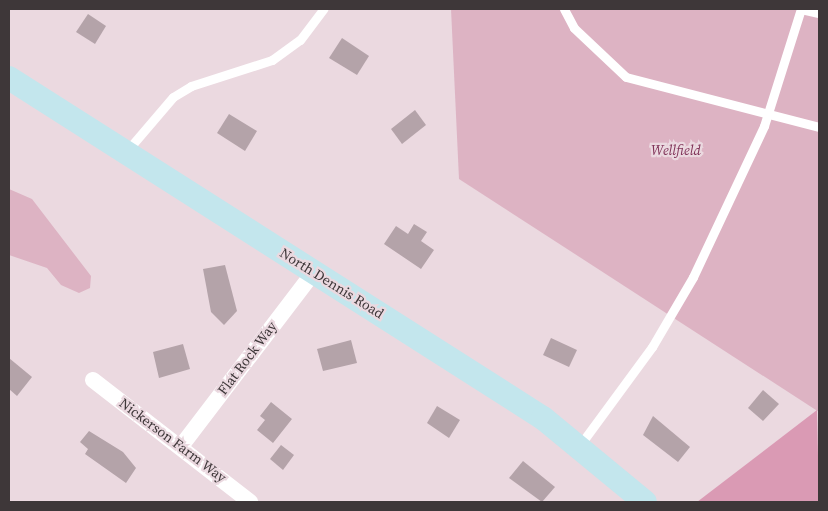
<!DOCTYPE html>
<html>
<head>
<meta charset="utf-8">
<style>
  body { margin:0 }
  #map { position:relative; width:828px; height:511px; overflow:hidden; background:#ebd9e0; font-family:"Source Serif 4",serif }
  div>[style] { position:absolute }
  .green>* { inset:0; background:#ddb3c3 }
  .forest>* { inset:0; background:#da9ab4 }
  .building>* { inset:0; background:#b4a3a9 }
  .service>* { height:9px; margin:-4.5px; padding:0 4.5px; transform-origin:4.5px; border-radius:4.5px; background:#fff }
  .minor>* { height:16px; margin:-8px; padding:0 8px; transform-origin:8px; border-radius:8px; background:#fff }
  .secondary>* { height:24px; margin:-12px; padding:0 12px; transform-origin:12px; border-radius:12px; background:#c3e6ed }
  span { translate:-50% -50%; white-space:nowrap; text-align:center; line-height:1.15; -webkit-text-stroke:4.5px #ebd9e0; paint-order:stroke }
  .park-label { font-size:14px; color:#803358; font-style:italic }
  .street-label { font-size:14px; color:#3e3739 }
  .frame { position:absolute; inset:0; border:10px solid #3e3739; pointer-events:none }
</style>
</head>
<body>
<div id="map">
  <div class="green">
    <i style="clip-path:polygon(451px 9px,819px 9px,819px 412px,459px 179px)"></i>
    <i style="clip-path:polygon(9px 189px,32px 199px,91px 276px,90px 288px,79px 293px,61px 285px,47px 268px,9px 255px)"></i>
  </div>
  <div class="forest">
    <i style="clip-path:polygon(817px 410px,819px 502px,697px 502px)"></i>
  </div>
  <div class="building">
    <i style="clip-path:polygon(88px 14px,106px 26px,95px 44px,76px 32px)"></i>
    <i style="clip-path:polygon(342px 38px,369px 56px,357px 75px,329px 58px)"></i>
    <i style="clip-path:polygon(415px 110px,426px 125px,402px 144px,391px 129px)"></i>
    <i style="clip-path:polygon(229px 114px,257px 131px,245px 151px,217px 133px)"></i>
    <i style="clip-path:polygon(414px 224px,427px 232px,421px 241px,434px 250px,421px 269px,384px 244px,396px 226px,408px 234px)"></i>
    <i style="clip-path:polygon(225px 265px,237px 311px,224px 325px,211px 312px,203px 269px)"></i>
    <i style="clip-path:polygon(551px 338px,577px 350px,569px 367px,543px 355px)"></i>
    <i style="clip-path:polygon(351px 340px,357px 363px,323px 371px,317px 349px)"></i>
    <i style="clip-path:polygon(183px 344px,190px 369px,159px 378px,153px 352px)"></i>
    <i style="clip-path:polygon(9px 358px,32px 377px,17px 396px,9px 389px)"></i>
    <i style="clip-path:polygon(763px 390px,779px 404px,763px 421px,748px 408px)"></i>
    <i style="clip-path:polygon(271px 402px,292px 419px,273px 443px,257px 430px,265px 420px,260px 416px)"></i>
    <i style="clip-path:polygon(437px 406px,460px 420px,449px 438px,427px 423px)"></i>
    <i style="clip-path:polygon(653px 416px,690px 447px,678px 462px,643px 435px)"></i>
    <i style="clip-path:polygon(89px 431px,123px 452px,136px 468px,126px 483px,85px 454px,88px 449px,80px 442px)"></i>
    <i style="clip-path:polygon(281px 445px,294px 455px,283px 470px,270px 459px)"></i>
    <i style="clip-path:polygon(523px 461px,555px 487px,542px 502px,509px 478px)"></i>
  </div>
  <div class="service">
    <i style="left:564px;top:9px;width:21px;rotate:62deg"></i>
    <i style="left:574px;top:28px;width:71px;rotate:43.3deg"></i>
    <i style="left:626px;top:77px;width:199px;rotate:14.5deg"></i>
    <i style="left:801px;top:9px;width:18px;rotate:13deg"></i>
    <i style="left:126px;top:152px;width:72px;rotate:-49.5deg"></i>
    <i style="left:173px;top:97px;width:21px;rotate:-31deg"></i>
    <i style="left:191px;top:86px;width:85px;rotate:-17.8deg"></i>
    <i style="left:272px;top:60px;width:34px;rotate:-36deg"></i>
    <i style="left:300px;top:40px;width:39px;rotate:-53deg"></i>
    <i style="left:580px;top:445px;width:122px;rotate:-53.7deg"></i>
    <i style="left:652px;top:347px;width:81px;rotate:-59.6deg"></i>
    <i style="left:693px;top:277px;width:167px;rotate:-64.8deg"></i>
    <i style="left:764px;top:126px;width:123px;rotate:-72.5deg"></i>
  </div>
  <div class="minor">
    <i style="left:93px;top:380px;width:199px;rotate:37.8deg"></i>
    <i style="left:182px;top:445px;width:218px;rotate:-52.7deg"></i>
  </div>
  <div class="secondary">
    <i style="left:9px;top:78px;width:633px;rotate:32.49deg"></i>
    <i style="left:543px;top:418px;width:132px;rotate:39.5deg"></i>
  </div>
  <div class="park-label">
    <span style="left:676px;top:150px">Wellfield</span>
  </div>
  <div class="street-label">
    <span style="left:332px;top:283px;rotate:32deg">North Dennis Road</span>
    <span style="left:247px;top:358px;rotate:-53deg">Flat Rock Way</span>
    <span style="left:173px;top:440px;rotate:37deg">Nickerson Farm Way</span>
  </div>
  <div class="frame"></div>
</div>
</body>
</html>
